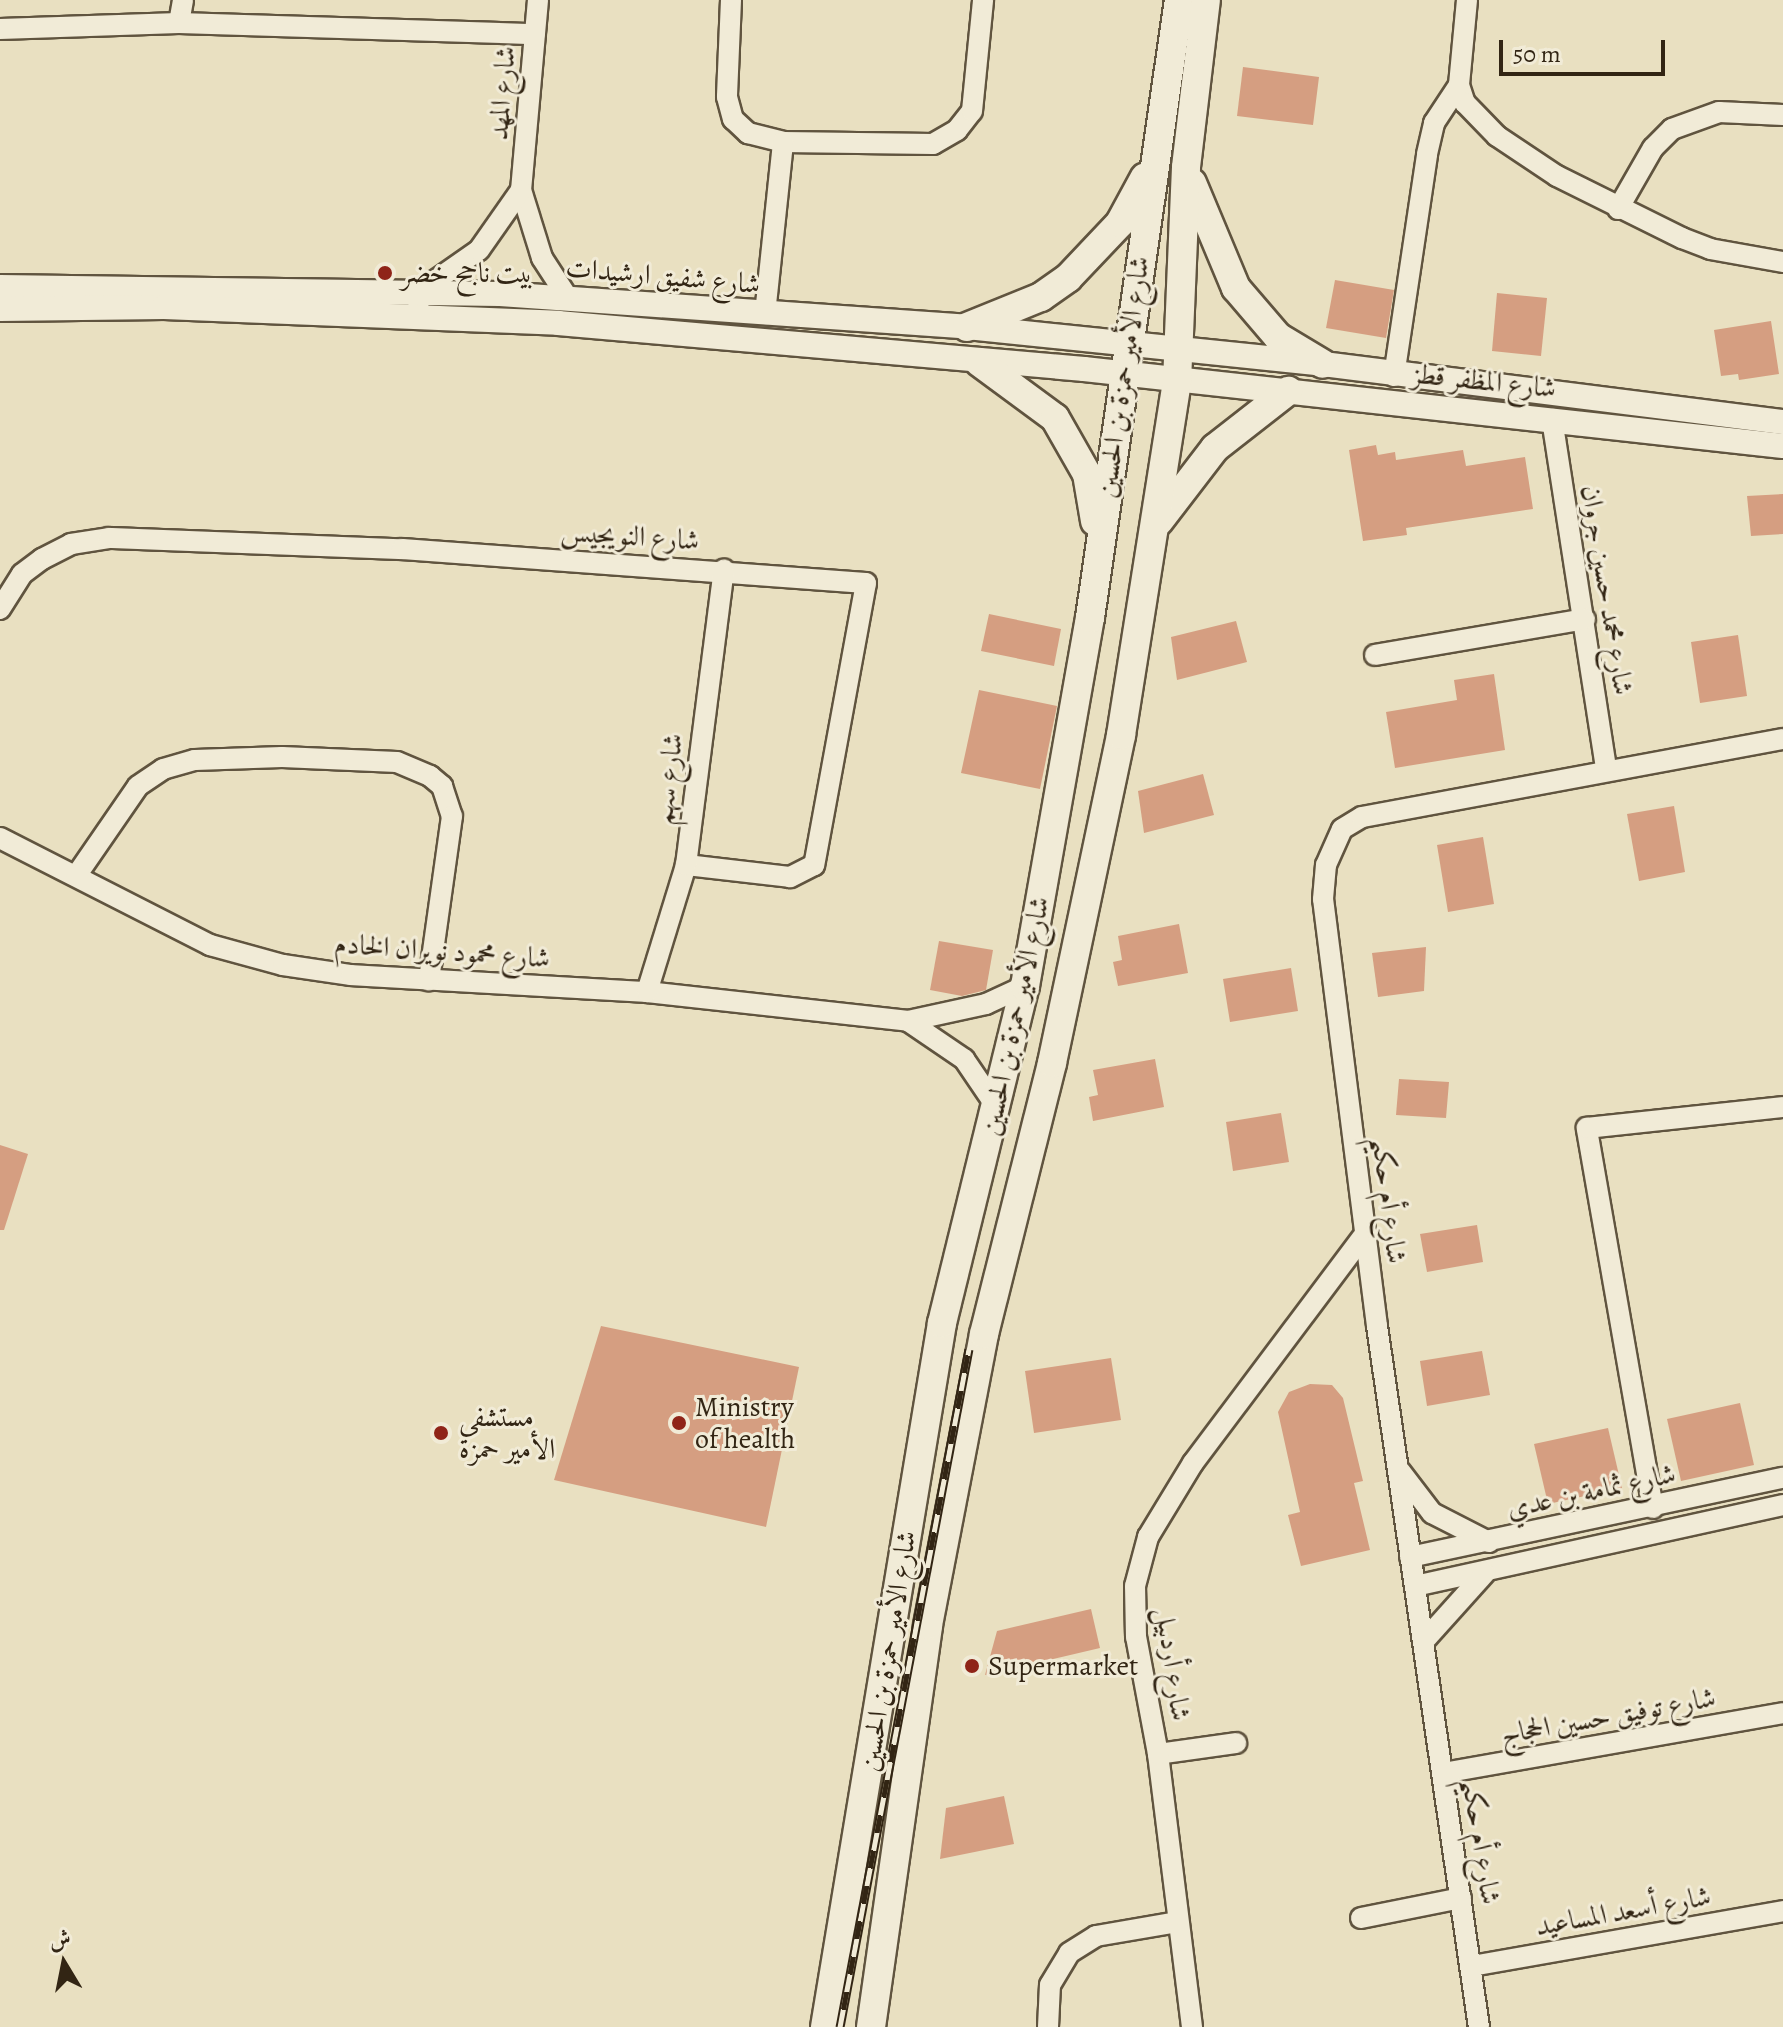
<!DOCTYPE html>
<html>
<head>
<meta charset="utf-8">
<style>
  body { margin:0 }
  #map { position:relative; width:1783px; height:2027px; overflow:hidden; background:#e9e0c1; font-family:Alegreya,Amiri,serif }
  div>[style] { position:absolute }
  .building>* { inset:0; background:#d59e81 }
  .roads { filter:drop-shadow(2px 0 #60543f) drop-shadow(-2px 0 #60543f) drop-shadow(0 2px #60543f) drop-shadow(0 -2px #60543f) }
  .minor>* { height:20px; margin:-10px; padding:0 10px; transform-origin:10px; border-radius:10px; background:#f1ebd7 }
  .tertiary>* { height:24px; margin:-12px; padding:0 12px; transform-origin:12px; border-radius:12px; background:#f1ebd7 }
  .secondary>* { height:28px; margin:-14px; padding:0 14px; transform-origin:14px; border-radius:14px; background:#f1ebd7 }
  .rail>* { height:9px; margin-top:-4.5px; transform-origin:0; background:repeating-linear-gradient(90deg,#f1ebd7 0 18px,#322514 0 36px); box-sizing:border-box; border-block:2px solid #322514 }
  .dots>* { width:22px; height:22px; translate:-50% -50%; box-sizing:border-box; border:4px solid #f1ebd7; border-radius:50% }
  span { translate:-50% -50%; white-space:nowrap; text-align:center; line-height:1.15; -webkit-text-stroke:6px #f1ebd7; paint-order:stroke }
  .street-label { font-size:28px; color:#322514 }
  .poi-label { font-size:28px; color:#322514 }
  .left { translate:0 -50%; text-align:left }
  .north { position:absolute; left:24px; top:1923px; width:80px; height:80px; -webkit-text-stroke:6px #f1ebd7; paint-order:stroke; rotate:350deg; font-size:22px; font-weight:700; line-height:32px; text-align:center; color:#322514 }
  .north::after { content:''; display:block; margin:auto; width:28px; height:36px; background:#322514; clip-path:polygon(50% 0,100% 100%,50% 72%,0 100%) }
  .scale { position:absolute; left:1499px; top:40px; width:166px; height:36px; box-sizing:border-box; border:4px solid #322514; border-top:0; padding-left:10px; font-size:24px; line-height:28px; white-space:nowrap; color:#322514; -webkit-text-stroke:6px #f1ebd7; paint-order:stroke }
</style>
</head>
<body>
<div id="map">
  <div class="building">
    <i style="clip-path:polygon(1243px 67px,1319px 77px,1313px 125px,1237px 116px)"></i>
    <i style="clip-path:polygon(1335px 280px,1394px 290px,1386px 338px,1326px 328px)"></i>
    <i style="clip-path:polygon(1497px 293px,1547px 298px,1541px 356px,1492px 351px)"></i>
    <i style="clip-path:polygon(1771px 321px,1779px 374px,1739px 380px,1738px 374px,1721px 376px,1714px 330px)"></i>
    <i style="clip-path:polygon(1376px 445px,1378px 455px,1395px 452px,1396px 460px,1463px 450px,1466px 466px,1525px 457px,1533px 509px,1406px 528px,1407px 535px,1363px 541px,1349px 450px)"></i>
    <i style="clip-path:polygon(1783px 494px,1783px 534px,1751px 536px,1747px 496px)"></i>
    <i style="clip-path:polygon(989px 614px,1061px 629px,1054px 666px,981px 651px)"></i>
    <i style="clip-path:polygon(1236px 621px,1247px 662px,1177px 680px,1171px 637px)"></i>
    <i style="clip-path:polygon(1738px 635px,1747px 696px,1700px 703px,1691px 642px)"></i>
    <i style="clip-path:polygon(1494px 674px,1505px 750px,1395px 768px,1386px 712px,1457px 700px,1454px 680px)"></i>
    <i style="clip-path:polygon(979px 690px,1057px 706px,1040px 789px,961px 773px)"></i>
    <i style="clip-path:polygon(1203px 774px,1214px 815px,1144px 833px,1138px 791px)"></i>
    <i style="clip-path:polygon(1674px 806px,1685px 872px,1639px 881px,1627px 814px)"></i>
    <i style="clip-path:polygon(1483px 837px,1494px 904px,1448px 912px,1437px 845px)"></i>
    <i style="clip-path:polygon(1179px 924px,1188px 973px,1118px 986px,1113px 962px,1122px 960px,1118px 936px)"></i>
    <i style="clip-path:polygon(939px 941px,993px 950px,986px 990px,962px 996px,930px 990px)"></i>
    <i style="clip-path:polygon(1426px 947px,1424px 991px,1378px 997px,1372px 953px)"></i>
    <i style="clip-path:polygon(1291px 968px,1298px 1011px,1230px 1022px,1223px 979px)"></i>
    <i style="clip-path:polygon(1155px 1059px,1164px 1107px,1093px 1121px,1089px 1097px,1098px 1095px,1093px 1070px)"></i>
    <i style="clip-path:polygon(1399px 1079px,1449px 1082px,1446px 1118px,1396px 1115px)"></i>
    <i style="clip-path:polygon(1281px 1113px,1289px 1162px,1233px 1171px,1226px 1122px)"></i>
    <i style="clip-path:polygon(0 1145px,28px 1154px,4px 1230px,0 1230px)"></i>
    <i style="clip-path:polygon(1477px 1225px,1483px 1262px,1427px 1272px,1420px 1234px)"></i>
    <i style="clip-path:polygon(601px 1326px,799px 1367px,766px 1527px,554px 1480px)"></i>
    <i style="clip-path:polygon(1482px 1351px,1490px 1395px,1427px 1406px,1420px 1361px)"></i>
    <i style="clip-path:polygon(1111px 1358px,1121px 1420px,1034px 1433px,1025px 1371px)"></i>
    <i style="clip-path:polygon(1310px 1384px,1332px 1385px,1343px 1398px,1363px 1481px,1354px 1483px,1370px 1550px,1301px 1566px,1288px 1515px,1300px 1512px,1278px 1412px,1289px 1392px)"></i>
    <i style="clip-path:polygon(1740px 1403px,1754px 1465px,1681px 1481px,1667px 1419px)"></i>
    <i style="clip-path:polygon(1608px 1428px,1622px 1488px,1548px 1504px,1534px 1444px)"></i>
    <i style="clip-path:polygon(1091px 1609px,1100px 1648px,985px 1675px,997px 1631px)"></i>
    <i style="clip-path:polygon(1004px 1796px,1014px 1844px,940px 1859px,946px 1808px)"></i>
  </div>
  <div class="roads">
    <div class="minor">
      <i style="left:538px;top:0;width:191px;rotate:95.1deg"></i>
      <i style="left:521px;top:190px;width:71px;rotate:72.8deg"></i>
      <i style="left:542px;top:258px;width:48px;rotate:57deg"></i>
      <i style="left:731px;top:0;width:97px;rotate:92.4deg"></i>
      <i style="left:727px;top:97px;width:23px;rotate:75deg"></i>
      <i style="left:733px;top:119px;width:21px;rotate:43deg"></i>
      <i style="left:748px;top:133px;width:36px;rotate:14deg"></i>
      <i style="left:783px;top:142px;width:150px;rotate:0.8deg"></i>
      <i style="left:933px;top:144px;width:28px;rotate:-30deg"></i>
      <i style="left:957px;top:130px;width:24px;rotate:-52deg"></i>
      <i style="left:972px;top:111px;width:112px;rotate:-84.3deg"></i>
      <i style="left:1467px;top:0;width:85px;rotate:95.4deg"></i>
      <i style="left:1459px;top:85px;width:19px;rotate:72deg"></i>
      <i style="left:1465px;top:103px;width:46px;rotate:45.9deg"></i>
      <i style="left:1497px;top:136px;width:72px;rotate:33.7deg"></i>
      <i style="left:1557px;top:176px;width:140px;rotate:26.4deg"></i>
      <i style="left:1682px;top:238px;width:30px;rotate:21deg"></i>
      <i style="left:1710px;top:249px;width:74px;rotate:10.1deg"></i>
      <i style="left:179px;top:23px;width:23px;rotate:-80deg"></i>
      <i style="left:0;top:29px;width:179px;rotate:-1.9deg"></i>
      <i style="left:179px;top:23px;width:356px;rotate:1.8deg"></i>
      <i style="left:1618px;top:209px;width:70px;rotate:-60.2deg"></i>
      <i style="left:1653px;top:148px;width:27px;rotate:-45deg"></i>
      <i style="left:1672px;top:129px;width:50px;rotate:-19.9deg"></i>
      <i style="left:1719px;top:112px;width:64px;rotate:2.7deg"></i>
      <i style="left:418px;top:313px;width:21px;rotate:-87deg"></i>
      <i style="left:419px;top:292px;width:73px;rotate:-35deg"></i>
      <i style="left:479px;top:250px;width:73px;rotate:-55deg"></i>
      <i style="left:765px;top:314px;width:173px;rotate:-84deg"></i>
      <i style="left:1394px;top:376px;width:224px;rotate:-81.5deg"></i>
      <i style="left:1427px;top:154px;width:32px;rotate:-77deg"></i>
      <i style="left:1434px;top:123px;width:45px;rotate:-56.7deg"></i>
      <i style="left:1552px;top:419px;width:354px;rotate:81.2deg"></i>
      <i style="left:0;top:609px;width:41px;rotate:-57.8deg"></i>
      <i style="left:22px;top:574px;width:25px;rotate:-37deg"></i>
      <i style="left:42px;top:559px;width:33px;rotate:-27deg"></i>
      <i style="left:71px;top:544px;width:38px;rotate:-9deg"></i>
      <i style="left:109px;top:538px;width:293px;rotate:2.2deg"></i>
      <i style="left:402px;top:549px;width:465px;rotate:4.2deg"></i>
      <i style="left:866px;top:583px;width:287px;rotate:100.4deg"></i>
      <i style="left:814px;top:865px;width:27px;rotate:153deg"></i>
      <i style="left:790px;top:877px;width:105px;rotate:-173.4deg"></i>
      <i style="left:1375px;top:655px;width:213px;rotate:-9.7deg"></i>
      <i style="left:0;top:838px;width:236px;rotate:27deg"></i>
      <i style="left:210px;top:945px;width:76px;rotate:15.3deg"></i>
      <i style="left:283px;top:965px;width:69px;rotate:8.4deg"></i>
      <i style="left:351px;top:975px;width:296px;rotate:3.3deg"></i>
      <i style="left:647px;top:992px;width:263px;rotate:6.3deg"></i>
      <i style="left:908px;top:1021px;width:80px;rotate:-12.3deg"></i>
      <i style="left:986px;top:1004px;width:43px;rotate:-24.8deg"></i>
      <i style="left:76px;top:876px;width:109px;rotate:-55.4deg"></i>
      <i style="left:138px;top:786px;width:30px;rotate:-34deg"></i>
      <i style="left:163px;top:769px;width:33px;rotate:-16deg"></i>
      <i style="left:195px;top:760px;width:87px;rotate:-2deg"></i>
      <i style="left:282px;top:757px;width:115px;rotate:2.5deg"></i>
      <i style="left:397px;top:762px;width:36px;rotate:23deg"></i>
      <i style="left:430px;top:776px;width:16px;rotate:40deg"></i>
      <i style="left:442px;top:786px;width:32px;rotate:72deg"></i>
      <i style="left:452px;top:816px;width:166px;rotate:98deg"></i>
      <i style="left:647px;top:992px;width:133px;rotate:-72.9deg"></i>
      <i style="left:686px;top:865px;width:298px;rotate:-82.7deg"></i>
      <i style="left:908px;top:1021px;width:68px;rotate:34.2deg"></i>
      <i style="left:964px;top:1059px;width:57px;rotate:55.8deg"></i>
      <i style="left:1400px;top:1471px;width:53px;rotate:52.7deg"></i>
      <i style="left:1432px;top:1513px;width:64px;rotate:27deg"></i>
      <i style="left:1653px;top:1508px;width:386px;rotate:-99.9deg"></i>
      <i style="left:1587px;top:1128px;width:197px;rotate:-6.1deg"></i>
      <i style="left:1410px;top:1557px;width:381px;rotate:-12deg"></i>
      <i style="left:1415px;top:1586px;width:377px;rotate:-12.4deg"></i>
      <i style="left:1424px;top:1641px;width:91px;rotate:-48.1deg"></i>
      <i style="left:1158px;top:1754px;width:79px;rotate:-8deg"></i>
      <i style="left:1443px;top:1773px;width:345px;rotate:-10deg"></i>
      <i style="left:1361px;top:1918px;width:102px;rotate:-11.3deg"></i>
      <i style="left:1472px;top:1966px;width:316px;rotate:-10deg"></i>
      <i style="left:1048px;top:2027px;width:42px;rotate:-87.3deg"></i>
      <i style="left:1050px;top:1985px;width:37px;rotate:-59deg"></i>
      <i style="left:1069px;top:1953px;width:32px;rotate:-32deg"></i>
      <i style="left:1096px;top:1936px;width:82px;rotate:-9.8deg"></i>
      <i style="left:1192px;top:2027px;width:275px;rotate:-97.1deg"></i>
      <i style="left:1158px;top:1754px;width:119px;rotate:-100.6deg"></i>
      <i style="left:1136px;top:1637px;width:51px;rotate:-91.1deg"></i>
      <i style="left:1135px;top:1586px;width:51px;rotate:-75.1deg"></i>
      <i style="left:1148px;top:1537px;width:87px;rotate:-58.7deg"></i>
      <i style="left:1193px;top:1463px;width:286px;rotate:-53.1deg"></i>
      <i style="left:1479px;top:2027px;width:708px;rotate:-98.28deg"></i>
      <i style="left:1377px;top:1326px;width:430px;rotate:-97.2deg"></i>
      <i style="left:1323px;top:899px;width:34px;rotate:-85deg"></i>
      <i style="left:1326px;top:865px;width:39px;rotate:-66deg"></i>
      <i style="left:1342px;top:829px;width:23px;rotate:-31deg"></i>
      <i style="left:1362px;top:817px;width:428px;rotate:-10.5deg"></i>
    </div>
    <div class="tertiary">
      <i style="left:0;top:287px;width:500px;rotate:0.8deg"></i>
      <i style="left:500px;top:294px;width:468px;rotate:4deg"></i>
      <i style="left:967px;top:327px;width:358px;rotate:5.9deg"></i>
      <i style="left:1323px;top:364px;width:464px;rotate:7.2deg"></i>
      <i style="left:0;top:309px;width:164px;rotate:-0.7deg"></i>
      <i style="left:164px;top:307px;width:394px;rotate:2.3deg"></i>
      <i style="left:558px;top:323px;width:528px;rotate:5deg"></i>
      <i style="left:1084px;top:369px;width:703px;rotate:6.29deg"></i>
    </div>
    <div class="secondary">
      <i style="left:1192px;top:183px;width:114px;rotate:67.3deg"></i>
      <i style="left:1236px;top:288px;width:65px;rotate:49.4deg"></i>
      <i style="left:1278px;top:337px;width:52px;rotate:31deg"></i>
      <i style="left:967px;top:327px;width:80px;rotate:-22.1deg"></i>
      <i style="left:1041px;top:297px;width:33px;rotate:-35deg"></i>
      <i style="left:1068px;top:278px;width:76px;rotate:-46.6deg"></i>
      <i style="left:1120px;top:223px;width:52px;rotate:-61.5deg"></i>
      <i style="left:979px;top:362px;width:94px;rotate:36.4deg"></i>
      <i style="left:1055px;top:418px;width:64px;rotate:60.3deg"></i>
      <i style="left:1087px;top:474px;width:48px;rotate:80.3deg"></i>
      <i style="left:1159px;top:521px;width:92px;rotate:-52.5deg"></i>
      <i style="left:1215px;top:448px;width:93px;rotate:-38deg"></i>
      <i style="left:825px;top:2027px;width:714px;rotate:-80.56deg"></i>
      <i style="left:942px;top:1323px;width:347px;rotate:-76.2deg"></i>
      <i style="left:1025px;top:986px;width:374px;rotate:-80deg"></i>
      <i style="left:1090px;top:618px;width:624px;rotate:-81.81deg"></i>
      <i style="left:871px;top:2027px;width:406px;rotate:-81.9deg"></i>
      <i style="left:928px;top:1625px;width:296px;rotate:-79.1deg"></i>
      <i style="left:984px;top:1334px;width:279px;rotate:-75.9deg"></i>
      <i style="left:1052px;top:1063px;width:335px;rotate:-78.1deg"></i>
      <i style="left:1121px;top:735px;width:357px;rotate:-81deg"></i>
      <i style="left:1177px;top:382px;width:215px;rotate:-87.6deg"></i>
      <i style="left:1186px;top:167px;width:168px;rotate:-83.2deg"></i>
    </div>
  </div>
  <div class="rail">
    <i style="left:840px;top:2027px;width:690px;rotate:-79.23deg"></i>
  </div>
  <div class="dots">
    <i style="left:385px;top:273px;background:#8f2418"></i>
    <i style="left:679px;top:1423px;background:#8f2418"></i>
    <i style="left:441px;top:1433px;background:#8f2418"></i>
    <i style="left:972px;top:1666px;background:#8f2418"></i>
  </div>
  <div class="street-label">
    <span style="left:502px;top:93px;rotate:-85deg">شارع المهد</span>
    <span style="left:663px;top:276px;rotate:5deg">شارع شفيق ارشيدات</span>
    <span style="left:1123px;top:377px;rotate:-82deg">شارع الأمير حمزة بن الحسين</span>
    <span style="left:1484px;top:381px;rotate:6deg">شارع المظفر قطز</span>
    <span style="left:630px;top:536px;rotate:4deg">شارع النويجيس</span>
    <span style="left:1607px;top:590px;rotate:81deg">شارع محمد حسين جروان</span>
    <span style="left:668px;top:779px;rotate:-83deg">شارع سهم</span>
    <span style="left:442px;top:951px;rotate:4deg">شارع محمود نويران الخادم</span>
    <span style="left:1015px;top:1016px;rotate:-78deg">شارع الأمير حمزة بن الحسين</span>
    <span style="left:1389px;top:1200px;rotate:83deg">شارع أم حكيم</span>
    <span style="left:1591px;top:1491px;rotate:-12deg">شارع ثمامة بن عدي</span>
    <span style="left:888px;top:1651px;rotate:-81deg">شارع الأمير حمزة بن الحسين</span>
    <span style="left:1173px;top:1664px;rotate:82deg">شارع أردبيل</span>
    <span style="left:1608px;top:1716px;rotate:-10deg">شارع توفيق حسين الحجاج</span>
    <span style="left:1481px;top:1841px;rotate:81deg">شارع أم حكيم</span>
    <span style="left:1623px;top:1911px;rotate:-10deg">شارع أسعد المساعيد</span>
  </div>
  <div class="poi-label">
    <span class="left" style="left:401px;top:273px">بيت ناجح خضر</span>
    <span class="left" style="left:695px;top:1423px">Ministry<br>of health</span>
    <span class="left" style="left:459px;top:1433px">مستشفى<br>الأمير حمزة</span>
    <span class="left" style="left:988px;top:1666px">Supermarket</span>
  </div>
  <div class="north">ش</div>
  <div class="scale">50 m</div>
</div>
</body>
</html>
